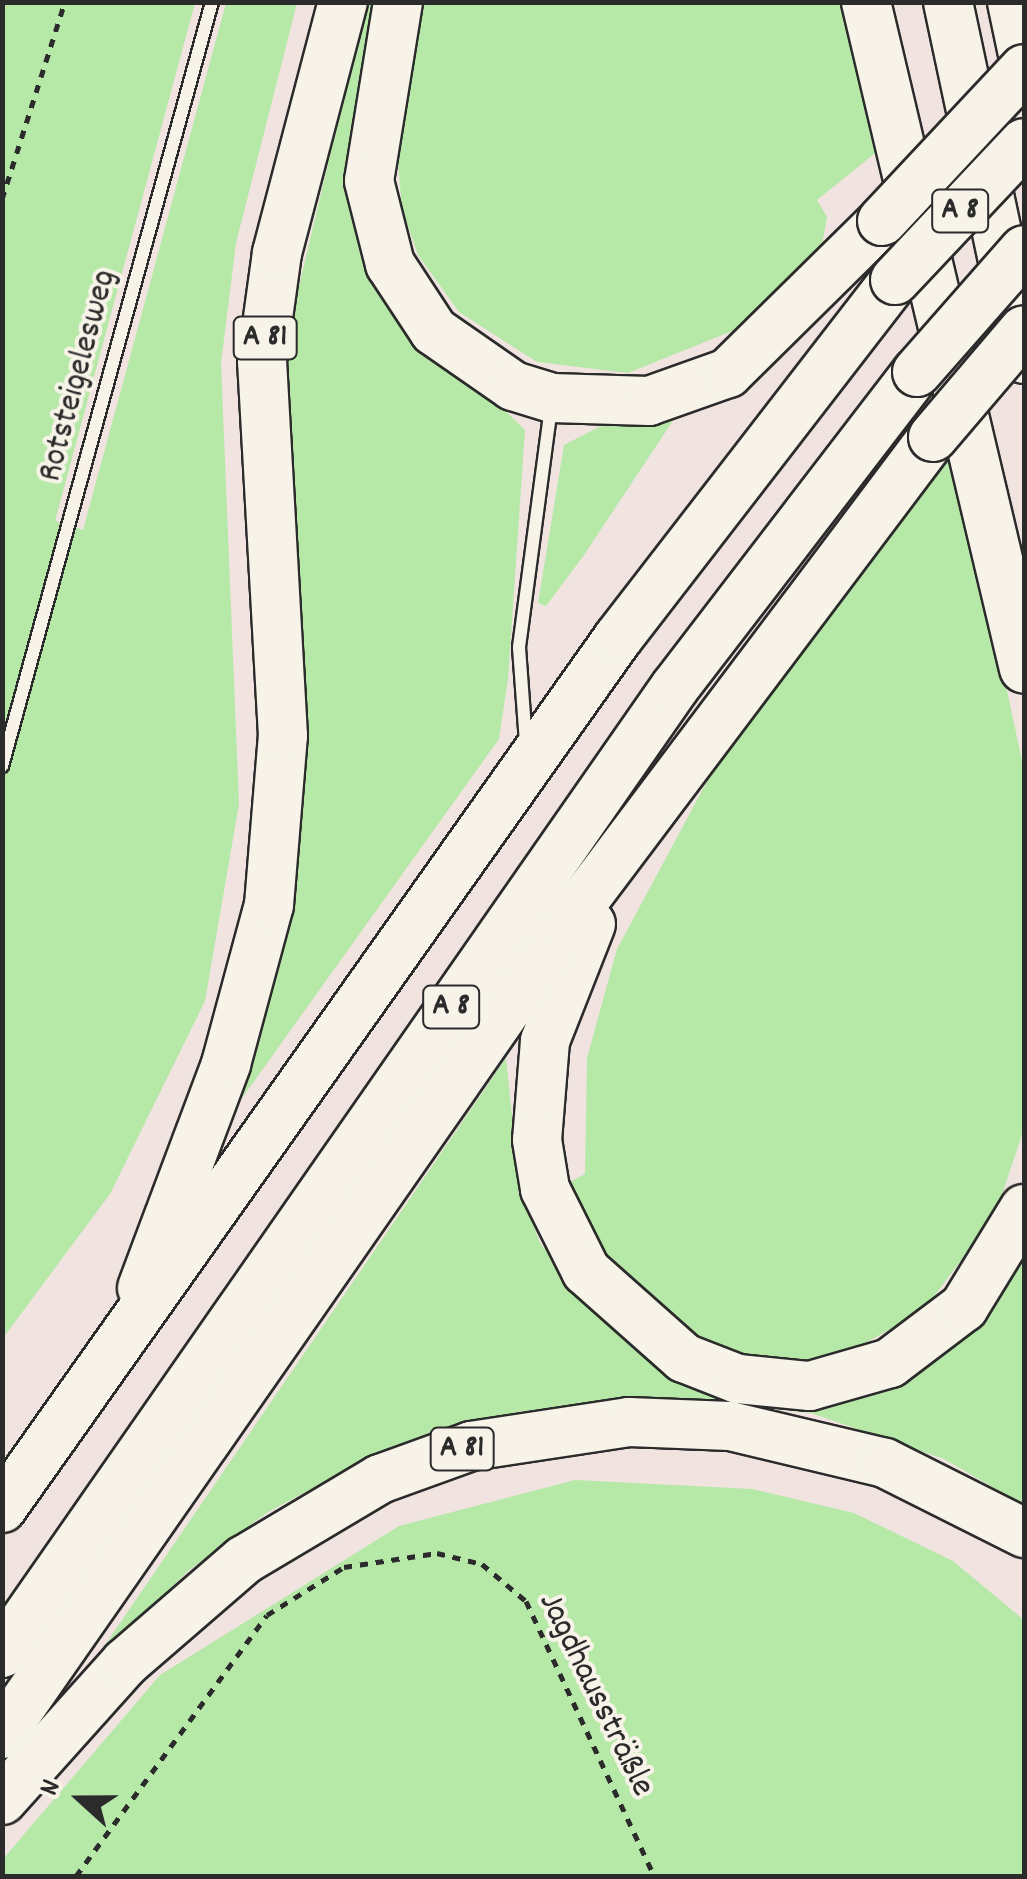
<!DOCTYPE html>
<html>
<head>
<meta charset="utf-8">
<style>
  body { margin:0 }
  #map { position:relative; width:1027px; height:1879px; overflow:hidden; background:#f0e3e0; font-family:Dekko,sans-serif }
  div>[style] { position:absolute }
  .green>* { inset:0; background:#b6e8a8 }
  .path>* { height:5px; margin-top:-2.5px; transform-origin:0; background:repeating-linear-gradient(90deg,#2b2b2b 0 8px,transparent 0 16px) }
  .roads { filter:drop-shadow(2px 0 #2b2b2b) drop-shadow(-2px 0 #2b2b2b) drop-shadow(0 2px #2b2b2b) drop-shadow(0 -2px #2b2b2b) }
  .lane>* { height:12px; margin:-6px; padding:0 6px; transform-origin:6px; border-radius:6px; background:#f7f3e8 }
  .highway>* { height:48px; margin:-24px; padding:0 24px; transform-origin:24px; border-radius:24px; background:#f7f3e8 }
  .bridges { filter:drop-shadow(2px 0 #2b2b2b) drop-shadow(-2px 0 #2b2b2b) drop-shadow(0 2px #2b2b2b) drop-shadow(0 -2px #2b2b2b) }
  .highway-bridge>* { height:48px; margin:-24px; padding:0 24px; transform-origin:24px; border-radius:24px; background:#f7f3e8 }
  span { translate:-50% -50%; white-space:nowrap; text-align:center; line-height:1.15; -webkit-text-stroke:8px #f7f3e8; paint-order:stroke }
  .shield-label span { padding:2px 8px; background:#f7f3e8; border:2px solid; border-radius:8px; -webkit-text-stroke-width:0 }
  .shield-label { font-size:32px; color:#2b2b2b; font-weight:700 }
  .street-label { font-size:35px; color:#2b2b2b }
  .frame { position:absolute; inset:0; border:5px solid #2b2b2b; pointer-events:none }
  .north { position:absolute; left:30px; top:1749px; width:100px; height:100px; -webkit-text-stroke:8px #f7f3e8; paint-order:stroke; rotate:291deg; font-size:28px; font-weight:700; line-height:40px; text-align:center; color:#2b2b2b }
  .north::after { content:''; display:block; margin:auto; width:35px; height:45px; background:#2b2b2b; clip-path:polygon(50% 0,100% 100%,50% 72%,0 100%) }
</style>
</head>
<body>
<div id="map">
  <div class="green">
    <i style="clip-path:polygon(3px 3px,195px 3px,55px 521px,83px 530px,226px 3px,297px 3px,236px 243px,221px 363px,239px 804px,205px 1001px,110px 1194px,3px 1338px)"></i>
    <i style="clip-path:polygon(366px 3px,376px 3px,351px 176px,489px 395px,525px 430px,508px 679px,499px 739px,240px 1101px,299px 860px,287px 337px)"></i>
    <i style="clip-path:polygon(425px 3px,855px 3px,884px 146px,817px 200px,827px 217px,821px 251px,737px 329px,628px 373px,537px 362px,459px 312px,418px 255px,402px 209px,396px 140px)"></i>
    <i style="clip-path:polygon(676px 416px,584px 555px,546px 606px,538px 603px,564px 445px,599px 427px)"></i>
    <i style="clip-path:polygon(955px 447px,1024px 770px,1024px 1129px,995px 1215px,923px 1311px,840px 1357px,768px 1362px,699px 1340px,605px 1261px,564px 1185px,585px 1174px,587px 1058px,617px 949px,740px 720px)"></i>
    <i style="clip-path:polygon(506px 1058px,519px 1185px,540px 1243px,594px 1310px,665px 1365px,791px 1402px,1024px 1243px,1024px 1505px,944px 1459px,811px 1413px,661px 1398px,516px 1412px,372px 1457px,268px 1512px,188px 1571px,92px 1664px)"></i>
    <i style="clip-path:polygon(575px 1480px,752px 1489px,854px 1513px,953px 1561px,1024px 1620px,1024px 1876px,3px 1876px,3px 1859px,160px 1675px,399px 1526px)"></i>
  </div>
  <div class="path">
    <i style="left:2px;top:199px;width:207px;rotate:-72.3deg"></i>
    <i style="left:76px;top:1876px;width:323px;rotate:-53.8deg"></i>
    <i style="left:267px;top:1615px;width:91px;rotate:-31.9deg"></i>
    <i style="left:344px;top:1567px;width:94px;rotate:-8.6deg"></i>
    <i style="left:437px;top:1553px;width:46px;rotate:13.7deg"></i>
    <i style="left:482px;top:1564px;width:57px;rotate:40.1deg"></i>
    <i style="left:526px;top:1601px;width:303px;rotate:65deg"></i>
  </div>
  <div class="roads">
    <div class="lane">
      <i style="left:526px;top:743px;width:96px;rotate:-94.2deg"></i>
      <i style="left:519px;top:647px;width:243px;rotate:-82.4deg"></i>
      <i style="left:2px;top:766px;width:792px;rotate:-74.63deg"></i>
    </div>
    <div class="highway">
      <i style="left:398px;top:2px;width:181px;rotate:99.2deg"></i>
      <i style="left:369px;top:181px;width:86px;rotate:75.8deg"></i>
      <i style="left:390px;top:264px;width:80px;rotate:56.7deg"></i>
      <i style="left:434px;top:331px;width:96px;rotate:34.8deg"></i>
      <i style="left:513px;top:386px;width:41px;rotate:17.1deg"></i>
      <i style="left:552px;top:398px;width:97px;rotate:1.8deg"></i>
      <i style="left:649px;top:401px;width:84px;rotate:-19.5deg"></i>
      <i style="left:728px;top:373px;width:216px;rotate:-44.6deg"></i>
      <i style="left:866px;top:2px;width:685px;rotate:76.67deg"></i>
      <i style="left:948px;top:2px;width:365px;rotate:78deg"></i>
      <i style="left:1012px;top:2px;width:58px;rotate:78.1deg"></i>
      <i style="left:591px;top:924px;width:126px;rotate:111.5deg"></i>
      <i style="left:545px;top:1041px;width:99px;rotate:94.6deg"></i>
      <i style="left:537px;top:1140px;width:50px;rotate:80.7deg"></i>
      <i style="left:545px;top:1189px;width:92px;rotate:63.4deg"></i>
      <i style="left:586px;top:1271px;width:131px;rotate:41.6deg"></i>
      <i style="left:684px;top:1358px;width:58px;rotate:21.3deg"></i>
      <i style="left:738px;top:1379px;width:72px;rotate:5.6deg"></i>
      <i style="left:810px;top:1386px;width:83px;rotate:-16deg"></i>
      <i style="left:890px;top:1363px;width:93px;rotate:-37.1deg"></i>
      <i style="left:964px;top:1307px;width:115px;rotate:-58.5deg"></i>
      <i style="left:142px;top:1288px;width:239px;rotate:-69.4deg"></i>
      <i style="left:226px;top:1064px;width:165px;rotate:-74.9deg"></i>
      <i style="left:269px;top:905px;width:170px;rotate:-85.3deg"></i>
      <i style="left:283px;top:736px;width:376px;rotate:-93.2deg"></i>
      <i style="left:262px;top:361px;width:109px;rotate:-82.1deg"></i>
      <i style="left:277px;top:253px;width:260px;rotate:-75.3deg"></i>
      <i style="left:2px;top:1508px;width:1066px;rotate:-54.7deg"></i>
      <i style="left:618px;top:638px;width:453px;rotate:-52.3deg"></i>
      <i style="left:2px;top:1653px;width:1177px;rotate:-55.14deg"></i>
      <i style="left:675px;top:687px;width:397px;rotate:-52.5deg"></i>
      <i style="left:2px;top:1734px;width:988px;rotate:-55.14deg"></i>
      <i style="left:567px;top:923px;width:608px;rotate:-53.02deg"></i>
      <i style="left:2px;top:1800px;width:184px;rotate:-48.1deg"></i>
      <i style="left:125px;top:1663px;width:157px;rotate:-40.9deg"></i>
      <i style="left:244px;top:1560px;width:158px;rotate:-30.8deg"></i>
      <i style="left:380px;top:1479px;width:97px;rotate:-19.9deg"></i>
      <i style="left:471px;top:1446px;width:160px;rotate:-8.6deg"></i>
      <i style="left:629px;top:1422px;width:101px;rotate:2.3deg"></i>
      <i style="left:730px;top:1426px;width:159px;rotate:13.4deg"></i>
      <i style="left:885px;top:1463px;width:156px;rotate:26.7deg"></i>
    </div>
  </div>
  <div class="bridges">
    <div class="highway-bridge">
      <i style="left:882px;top:221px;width:208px;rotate:-46.9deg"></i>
      <i style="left:895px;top:280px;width:188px;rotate:-46.7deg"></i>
      <i style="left:917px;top:372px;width:162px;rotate:-48.7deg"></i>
      <i style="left:933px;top:437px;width:140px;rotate:-49.6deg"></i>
    </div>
  </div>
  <div class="shield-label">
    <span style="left:960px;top:211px">A 8</span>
    <span style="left:265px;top:338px">A 81</span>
    <span style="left:451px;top:1007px">A 8</span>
    <span style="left:462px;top:1449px">A 81</span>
  </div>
  <div class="street-label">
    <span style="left:79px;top:376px;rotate:-75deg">Rotsteigelesweg</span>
    <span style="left:595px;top:1695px;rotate:64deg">Jagdhaussträßle</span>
  </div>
  <div class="frame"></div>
  <div class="north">N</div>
</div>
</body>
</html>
